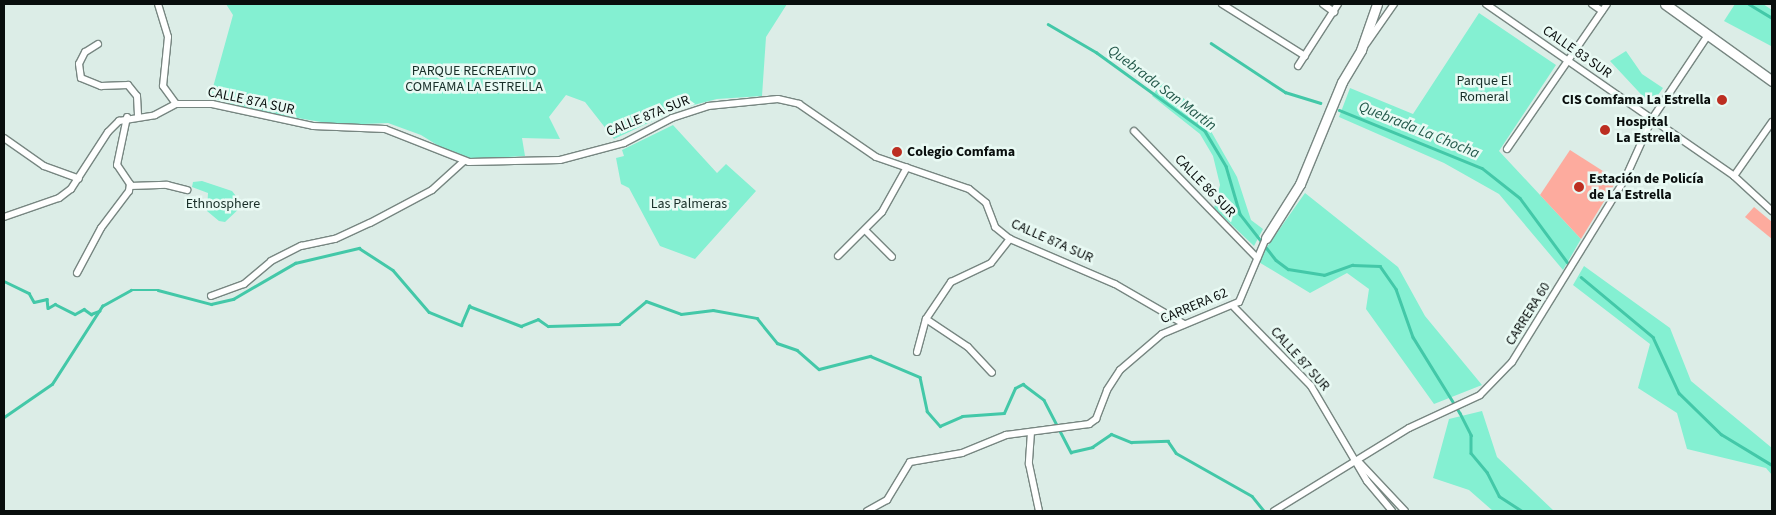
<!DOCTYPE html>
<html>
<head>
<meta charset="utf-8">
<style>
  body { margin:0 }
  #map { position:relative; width:1776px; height:515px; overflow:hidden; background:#dcede7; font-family:"Source Sans 3",sans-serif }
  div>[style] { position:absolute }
  .green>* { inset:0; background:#84f0d2 }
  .stream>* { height:2.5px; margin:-1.25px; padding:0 1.25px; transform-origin:1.25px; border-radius:1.25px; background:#43c8a8 }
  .building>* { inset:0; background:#fdab9e }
  .roads { filter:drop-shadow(1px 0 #778681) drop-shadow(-1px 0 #778681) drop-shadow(0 1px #778681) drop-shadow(0 -1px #778681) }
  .street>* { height:6px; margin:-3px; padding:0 3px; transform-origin:3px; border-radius:3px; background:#fff }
  .secondary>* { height:9px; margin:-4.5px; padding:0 4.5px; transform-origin:4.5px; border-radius:4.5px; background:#fff }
  .dots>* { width:14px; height:14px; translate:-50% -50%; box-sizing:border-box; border:2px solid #e9faf4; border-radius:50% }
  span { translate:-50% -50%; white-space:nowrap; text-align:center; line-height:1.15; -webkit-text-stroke:5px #e9faf4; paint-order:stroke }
  .street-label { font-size:14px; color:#090e0d }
  .park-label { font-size:14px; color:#182e28 }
  .poi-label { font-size:14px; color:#090e0d; font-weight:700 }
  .right { translate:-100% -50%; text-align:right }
  .left { translate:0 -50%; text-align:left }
  .water-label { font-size:15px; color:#24594b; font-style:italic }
  .frame { position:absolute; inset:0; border:5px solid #090e0d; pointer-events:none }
</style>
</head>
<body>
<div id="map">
  <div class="green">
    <i style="clip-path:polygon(226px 4px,787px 4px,766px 37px,762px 96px,717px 99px,678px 109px,614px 139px,585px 102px,566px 95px,549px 117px,560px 139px,522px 138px,525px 156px,491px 158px,458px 158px,421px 135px,388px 123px,339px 125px,256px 111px,210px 98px,233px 15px)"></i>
    <i style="clip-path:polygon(1735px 4px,1763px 4px,1772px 10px,1771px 46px,1724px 21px)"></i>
    <i style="clip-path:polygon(1479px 13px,1556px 65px,1499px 151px,1581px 239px,1563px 270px,1499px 194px,1444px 163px,1339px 117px,1350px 88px,1413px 114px)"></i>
    <i style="clip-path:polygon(1626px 51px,1642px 74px,1663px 88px,1651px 105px,1610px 61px)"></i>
    <i style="clip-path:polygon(1162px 82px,1199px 110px,1237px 177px,1251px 220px,1263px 229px,1254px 246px,1214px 208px,1220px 185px,1213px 156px,1200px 134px,1152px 96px)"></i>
    <i style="clip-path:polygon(673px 125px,717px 173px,726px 164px,756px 191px,695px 259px,660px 246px,629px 188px,621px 184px,616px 158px,624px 156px,622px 150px)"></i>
    <i style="clip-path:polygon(202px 181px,232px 191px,243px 205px,225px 222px,219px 221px,207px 211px,208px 193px,192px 187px,193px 182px)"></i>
    <i style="clip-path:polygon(1305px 193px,1398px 267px,1425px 316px,1482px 385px,1434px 404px,1366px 309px,1369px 289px,1347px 273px,1310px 293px,1257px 261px)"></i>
    <i style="clip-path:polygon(1584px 266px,1670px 328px,1691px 381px,1772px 448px,1772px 475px,1766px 468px,1687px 449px,1677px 413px,1638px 388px,1650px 344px,1573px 285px)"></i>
    <i style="clip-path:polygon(1482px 411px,1497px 457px,1554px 511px,1493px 511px,1469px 490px,1433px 478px,1449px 419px)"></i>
  </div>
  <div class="stream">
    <i style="left:1749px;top:4px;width:27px;rotate:31deg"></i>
    <i style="left:1048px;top:24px;width:56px;rotate:30.3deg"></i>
    <i style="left:1096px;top:52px;width:135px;rotate:35.9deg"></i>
    <i style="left:1205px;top:131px;width:41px;rotate:59deg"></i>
    <i style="left:1226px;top:166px;width:50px;rotate:73.7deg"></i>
    <i style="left:1240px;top:214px;width:58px;rotate:52deg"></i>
    <i style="left:1276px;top:260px;width:15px;rotate:37deg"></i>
    <i style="left:1288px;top:269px;width:36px;rotate:9deg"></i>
    <i style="left:1324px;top:275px;width:30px;rotate:-20deg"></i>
    <i style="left:1352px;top:265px;width:28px;rotate:2deg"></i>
    <i style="left:1380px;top:266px;width:28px;rotate:55deg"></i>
    <i style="left:1396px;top:289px;width:51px;rotate:70.5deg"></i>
    <i style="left:1413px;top:337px;width:89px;rotate:58.3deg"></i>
    <i style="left:1460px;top:413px;width:25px;rotate:63deg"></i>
    <i style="left:1471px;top:435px;width:18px;rotate:90deg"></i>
    <i style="left:1471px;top:453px;width:25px;rotate:50deg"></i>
    <i style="left:1487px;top:472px;width:27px;rotate:63deg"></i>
    <i style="left:1499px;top:496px;width:27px;rotate:33deg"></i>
    <i style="left:1211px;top:43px;width:89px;rotate:33.5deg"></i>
    <i style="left:1285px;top:92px;width:37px;rotate:17deg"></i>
    <i style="left:1339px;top:110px;width:154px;rotate:22.1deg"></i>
    <i style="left:1482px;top:168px;width:48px;rotate:38.3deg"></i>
    <i style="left:1520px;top:198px;width:81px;rotate:53.6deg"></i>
    <i style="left:1581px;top:277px;width:94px;rotate:39.8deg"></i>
    <i style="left:1653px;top:337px;width:62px;rotate:65.1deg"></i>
    <i style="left:1679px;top:393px;width:59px;rotate:44.3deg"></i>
    <i style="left:1721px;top:434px;width:60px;rotate:31.3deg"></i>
    <i style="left:4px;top:281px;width:28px;rotate:26deg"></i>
    <i style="left:29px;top:293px;width:10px;rotate:61deg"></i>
    <i style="left:34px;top:302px;width:13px;rotate:-13deg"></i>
    <i style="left:47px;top:299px;width:9px;rotate:84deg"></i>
    <i style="left:48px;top:308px;width:8px;rotate:-30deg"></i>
    <i style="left:55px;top:304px;width:22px;rotate:27deg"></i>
    <i style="left:75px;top:314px;width:10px;rotate:-29deg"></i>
    <i style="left:84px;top:309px;width:9px;rotate:36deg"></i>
    <i style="left:91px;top:314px;width:9px;rotate:-21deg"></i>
    <i style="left:4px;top:417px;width:58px;rotate:-34.5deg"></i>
    <i style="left:52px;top:384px;width:93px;rotate:-57.3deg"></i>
    <i style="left:102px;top:306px;width:33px;rotate:-29deg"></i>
    <i style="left:131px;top:290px;width:27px"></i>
    <i style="left:158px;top:290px;width:55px;rotate:14.8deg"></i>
    <i style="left:211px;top:304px;width:23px;rotate:-13deg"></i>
    <i style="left:233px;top:299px;width:72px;rotate:-30.1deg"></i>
    <i style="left:295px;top:263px;width:66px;rotate:-13.2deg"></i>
    <i style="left:359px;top:248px;width:40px;rotate:32.9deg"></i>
    <i style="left:393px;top:270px;width:55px;rotate:49.4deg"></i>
    <i style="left:429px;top:312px;width:35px;rotate:22deg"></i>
    <i style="left:461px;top:325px;width:21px;rotate:-67deg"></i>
    <i style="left:469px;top:306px;width:56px;rotate:21deg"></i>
    <i style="left:521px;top:326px;width:18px;rotate:-22deg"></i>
    <i style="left:538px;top:319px;width:12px;rotate:35deg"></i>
    <i style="left:548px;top:326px;width:71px;rotate:-1.6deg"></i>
    <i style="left:619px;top:324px;width:35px;rotate:-40deg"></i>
    <i style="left:646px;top:301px;width:37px;rotate:20deg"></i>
    <i style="left:681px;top:314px;width:32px;rotate:-7deg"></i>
    <i style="left:713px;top:310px;width:45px;rotate:10.3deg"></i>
    <i style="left:757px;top:318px;width:32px;rotate:51deg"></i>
    <i style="left:777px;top:343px;width:21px;rotate:19deg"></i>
    <i style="left:797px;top:350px;width:29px;rotate:41deg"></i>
    <i style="left:819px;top:369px;width:53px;rotate:-14.3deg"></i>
    <i style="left:870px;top:356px;width:54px;rotate:22.8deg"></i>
    <i style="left:920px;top:377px;width:35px;rotate:78deg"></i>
    <i style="left:927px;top:411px;width:20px;rotate:49deg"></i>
    <i style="left:940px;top:426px;width:24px;rotate:-24deg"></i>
    <i style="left:962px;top:416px;width:42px;rotate:-4.1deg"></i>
    <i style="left:1004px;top:413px;width:27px;rotate:-66deg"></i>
    <i style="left:1015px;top:388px;width:9px;rotate:-27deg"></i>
    <i style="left:1023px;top:384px;width:26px;rotate:37deg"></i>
    <i style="left:1044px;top:400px;width:59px;rotate:62.6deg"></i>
    <i style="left:1071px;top:452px;width:22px;rotate:-13deg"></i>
    <i style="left:1092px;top:447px;width:23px;rotate:-34deg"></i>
    <i style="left:1111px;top:434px;width:22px;rotate:22deg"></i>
    <i style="left:1131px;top:442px;width:37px;rotate:-2deg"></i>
    <i style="left:1168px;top:441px;width:14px;rotate:56deg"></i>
    <i style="left:1176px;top:453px;width:87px;rotate:29.5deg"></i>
    <i style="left:1252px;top:496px;width:19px;rotate:51deg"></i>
  </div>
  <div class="building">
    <i style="clip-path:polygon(1570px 150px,1617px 180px,1581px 239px,1540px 195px)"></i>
    <i style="clip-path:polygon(1754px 207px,1772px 222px,1772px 239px,1745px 217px)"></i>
  </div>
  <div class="roads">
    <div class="street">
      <i style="left:158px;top:4px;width:34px;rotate:73deg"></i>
      <i style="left:168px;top:37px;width:49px;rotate:95.8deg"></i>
      <i style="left:163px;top:86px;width:22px;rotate:54deg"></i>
      <i style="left:1222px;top:4px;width:98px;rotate:32.1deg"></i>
      <i style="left:1323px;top:4px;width:14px;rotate:36deg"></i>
      <i style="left:1486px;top:4px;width:302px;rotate:34.7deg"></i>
      <i style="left:1734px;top:176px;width:52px;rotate:42.6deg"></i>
      <i style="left:1592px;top:4px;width:12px;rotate:35deg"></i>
      <i style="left:98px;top:44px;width:15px;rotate:148deg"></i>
      <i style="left:85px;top:52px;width:13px;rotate:117deg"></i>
      <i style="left:79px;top:64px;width:14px;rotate:82deg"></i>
      <i style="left:81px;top:78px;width:22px;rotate:22deg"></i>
      <i style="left:101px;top:86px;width:27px;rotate:-2deg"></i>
      <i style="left:128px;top:85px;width:14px;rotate:51deg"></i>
      <i style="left:137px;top:96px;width:21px;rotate:87deg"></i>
      <i style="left:1366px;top:44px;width:49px;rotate:-55deg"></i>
      <i style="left:1298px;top:66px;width:74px;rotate:-57.2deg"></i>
      <i style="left:1134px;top:131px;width:177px;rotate:45.9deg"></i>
      <i style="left:4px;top:138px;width:49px;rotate:35deg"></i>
      <i style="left:44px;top:166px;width:37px;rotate:20deg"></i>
      <i style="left:1507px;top:149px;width:176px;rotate:-55.4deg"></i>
      <i style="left:1734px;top:176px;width:66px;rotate:-54.9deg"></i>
      <i style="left:130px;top:186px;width:37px;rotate:-2deg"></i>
      <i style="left:167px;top:185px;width:21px;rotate:14deg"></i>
      <i style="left:4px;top:217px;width:58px;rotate:-19.1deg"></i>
      <i style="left:59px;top:198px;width:15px;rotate:-37deg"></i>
      <i style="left:71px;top:189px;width:68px;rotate:-57deg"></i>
      <i style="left:108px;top:132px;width:16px;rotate:-45deg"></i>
      <i style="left:119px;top:121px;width:36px;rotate:-9deg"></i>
      <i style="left:155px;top:115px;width:24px;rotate:-28deg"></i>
      <i style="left:176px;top:104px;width:36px"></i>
      <i style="left:212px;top:104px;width:103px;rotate:12.3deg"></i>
      <i style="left:313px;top:126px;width:72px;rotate:2.4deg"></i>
      <i style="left:385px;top:129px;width:90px;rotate:21.4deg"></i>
      <i style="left:469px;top:162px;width:91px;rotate:-1.3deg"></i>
      <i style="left:560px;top:160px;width:66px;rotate:-14.9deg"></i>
      <i style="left:624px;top:143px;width:54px;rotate:-27.5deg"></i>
      <i style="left:672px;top:118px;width:38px;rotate:-18deg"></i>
      <i style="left:708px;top:106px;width:70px;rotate:-5.7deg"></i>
      <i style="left:778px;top:99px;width:22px;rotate:13deg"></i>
      <i style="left:799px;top:104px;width:93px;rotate:34.5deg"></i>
      <i style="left:876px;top:157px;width:98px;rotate:19deg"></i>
      <i style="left:969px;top:189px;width:22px;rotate:39deg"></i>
      <i style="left:986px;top:203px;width:26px;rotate:69deg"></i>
      <i style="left:995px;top:227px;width:19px;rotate:39deg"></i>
      <i style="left:1010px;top:239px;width:114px;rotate:23.2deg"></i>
      <i style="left:1115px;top:284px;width:80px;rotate:30.1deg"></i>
      <i style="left:865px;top:230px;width:38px;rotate:45deg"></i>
      <i style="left:838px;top:256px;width:62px;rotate:-45deg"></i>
      <i style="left:882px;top:212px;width:51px;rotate:-60.9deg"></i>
      <i style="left:77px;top:273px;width:51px;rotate:-61.9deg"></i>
      <i style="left:101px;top:228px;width:46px;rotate:-52.9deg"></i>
      <i style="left:129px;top:191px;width:7px;rotate:-82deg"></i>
      <i style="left:130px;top:184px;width:23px;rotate:-124deg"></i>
      <i style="left:117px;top:165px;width:49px;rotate:-78.2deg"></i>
      <i style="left:211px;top:296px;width:35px;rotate:-20deg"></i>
      <i style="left:244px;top:284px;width:35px;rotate:-40deg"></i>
      <i style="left:271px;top:261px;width:34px;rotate:-27deg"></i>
      <i style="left:301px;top:246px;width:35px;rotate:-12deg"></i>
      <i style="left:335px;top:239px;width:38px;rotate:-25deg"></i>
      <i style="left:370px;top:223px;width:70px;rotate:-28deg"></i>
      <i style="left:432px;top:190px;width:42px;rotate:-42.1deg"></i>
      <i style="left:1234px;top:307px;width:110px;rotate:45.7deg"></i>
      <i style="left:1311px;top:386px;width:110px;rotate:59.5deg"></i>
      <i style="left:1367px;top:481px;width:39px;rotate:50deg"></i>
      <i style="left:926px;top:319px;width:50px;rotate:33.7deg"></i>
      <i style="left:968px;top:347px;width:35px;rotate:47deg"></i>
      <i style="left:917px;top:352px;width:34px;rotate:-75deg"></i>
      <i style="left:926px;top:319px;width:45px;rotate:-56deg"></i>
      <i style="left:951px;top:282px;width:44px;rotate:-25.4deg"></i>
      <i style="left:991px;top:263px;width:31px;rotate:-52deg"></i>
      <i style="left:1031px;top:432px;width:32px;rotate:94deg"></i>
      <i style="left:1029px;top:464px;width:48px;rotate:78deg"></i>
      <i style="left:1359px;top:462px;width:67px;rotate:46.8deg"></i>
      <i style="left:867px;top:511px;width:23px;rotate:-29deg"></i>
      <i style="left:887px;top:500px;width:44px;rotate:-58.8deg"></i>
      <i style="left:910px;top:462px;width:53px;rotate:-9.8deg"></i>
      <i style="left:962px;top:453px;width:48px;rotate:-22.2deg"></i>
      <i style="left:1006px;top:435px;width:84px;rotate:-7.5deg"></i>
      <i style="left:1089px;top:424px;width:9px;rotate:-36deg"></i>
      <i style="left:1096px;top:419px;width:31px;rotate:-69deg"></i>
      <i style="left:1107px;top:390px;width:24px;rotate:-57deg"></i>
      <i style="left:1120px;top:370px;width:55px;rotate:-40.6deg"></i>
      <i style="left:1162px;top:334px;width:83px;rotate:-22.6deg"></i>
      <i style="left:1239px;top:302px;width:69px;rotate:-67.1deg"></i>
      <i style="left:1274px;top:511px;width:158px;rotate:-31.6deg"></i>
      <i style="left:1409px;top:428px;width:78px;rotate:-24.9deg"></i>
      <i style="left:1480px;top:395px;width:46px;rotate:-45.9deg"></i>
      <i style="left:1512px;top:362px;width:213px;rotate:-58.3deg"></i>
      <i style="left:1624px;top:181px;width:68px;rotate:-65.7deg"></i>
      <i style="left:1652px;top:119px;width:101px;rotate:-56.3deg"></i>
    </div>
    <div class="secondary">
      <i style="left:1665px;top:4px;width:132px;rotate:35.7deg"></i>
      <i style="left:1266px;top:238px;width:64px;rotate:-57.8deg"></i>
      <i style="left:1300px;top:184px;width:110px;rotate:-67.6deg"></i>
      <i style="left:1342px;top:82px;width:37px;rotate:-59deg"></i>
      <i style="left:1361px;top:50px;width:49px;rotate:-70.8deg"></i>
    </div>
  </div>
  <div class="dots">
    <i style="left:1722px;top:100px;background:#bc2e21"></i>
    <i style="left:1605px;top:130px;background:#bc2e21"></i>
    <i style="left:897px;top:152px;background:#bc2e21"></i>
    <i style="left:1579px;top:187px;background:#bc2e21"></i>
  </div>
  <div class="street-label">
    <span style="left:1577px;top:52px;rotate:35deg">CALLE 83 SUR</span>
    <span style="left:251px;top:101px;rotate:12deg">CALLE 87A SUR</span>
    <span style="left:648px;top:116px;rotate:-22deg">CALLE 87A SUR</span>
    <span style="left:1205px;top:186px;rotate:46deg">CALLE 86 SUR</span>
    <span style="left:1052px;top:241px;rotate:24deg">CALLE 87A SUR</span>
    <span style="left:1194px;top:306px;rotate:-23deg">CARRERA 62</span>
    <span style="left:1528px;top:314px;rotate:-58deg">CARRERA 60</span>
    <span style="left:1300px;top:359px;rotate:48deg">CALLE 87 SUR</span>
  </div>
  <div class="park-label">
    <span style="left:474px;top:79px">PARQUE RECREATIVO<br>COMFAMA LA ESTRELLA</span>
    <span style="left:1484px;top:89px">Parque El<br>Romeral</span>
    <span style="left:223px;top:204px">Ethnosphere</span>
    <span style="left:689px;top:204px">Las Palmeras</span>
  </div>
  <div class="poi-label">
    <span class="right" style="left:1711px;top:100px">CIS Comfama La Estrella</span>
    <span class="left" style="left:1616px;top:130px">Hospital<br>La Estrella</span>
    <span class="left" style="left:907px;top:152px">Colegio Comfama</span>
    <span class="left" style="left:1589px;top:187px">Estación de Policía<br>de La Estrella</span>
  </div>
  <div class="water-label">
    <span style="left:1162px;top:88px;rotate:37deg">Quebrada San Martín</span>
    <span style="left:1419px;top:130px;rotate:22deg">Quebrada La Chocha</span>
  </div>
  <div class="frame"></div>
</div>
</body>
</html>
